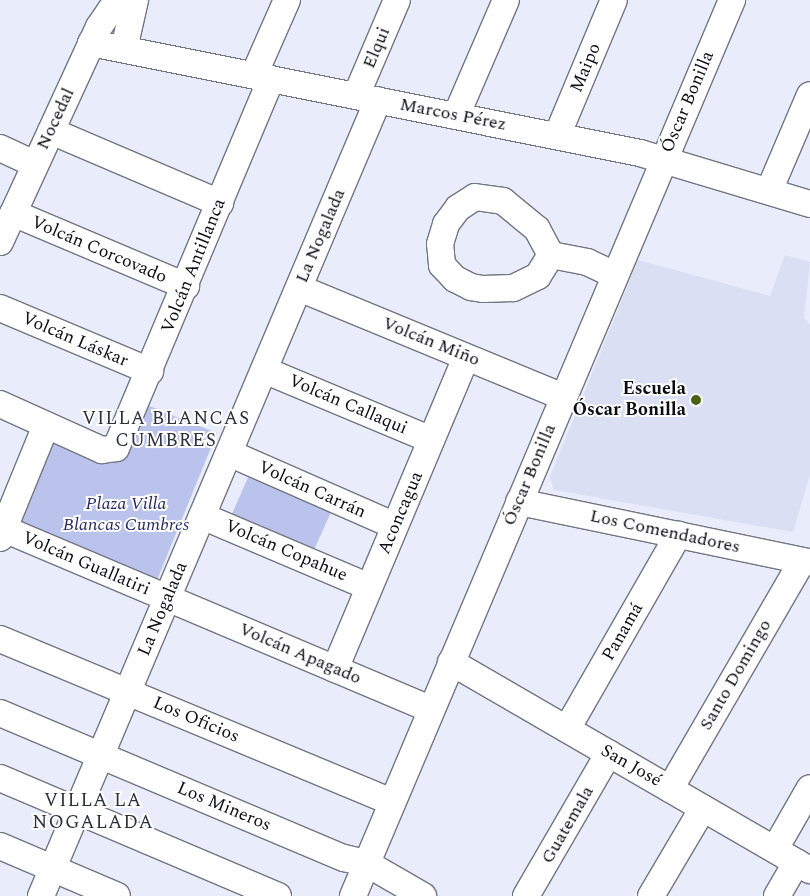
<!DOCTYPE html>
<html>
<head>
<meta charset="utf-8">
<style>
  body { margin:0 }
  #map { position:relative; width:810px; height:896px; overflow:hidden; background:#e9ecfb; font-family:Spectral,serif }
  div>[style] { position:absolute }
  .built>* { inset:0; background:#dbdff4 }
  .green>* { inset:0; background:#bac3eb }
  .roads { filter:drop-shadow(1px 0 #737582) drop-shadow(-1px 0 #737582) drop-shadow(0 1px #737582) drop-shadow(0 -1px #737582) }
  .minor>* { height:26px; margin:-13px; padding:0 13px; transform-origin:13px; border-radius:13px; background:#fff }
  .dots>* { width:14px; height:14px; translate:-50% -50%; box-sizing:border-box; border:2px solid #fff; border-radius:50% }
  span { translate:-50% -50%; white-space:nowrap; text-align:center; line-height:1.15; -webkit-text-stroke:4px #fff; paint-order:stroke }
  .street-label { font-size:18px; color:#0c0d12 }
  .poi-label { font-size:18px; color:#0c0d12; font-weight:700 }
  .right { translate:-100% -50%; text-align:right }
  .park-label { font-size:18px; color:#252964; font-style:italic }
  .neighbourhood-label { font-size:19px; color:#2d2f3b; letter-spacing:1px }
</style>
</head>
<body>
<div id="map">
  <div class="built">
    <i style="clip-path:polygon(785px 255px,810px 262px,804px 317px,810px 325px,810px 475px,793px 532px,554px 490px,550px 477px,638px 260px,770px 296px)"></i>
  </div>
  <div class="green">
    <i style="clip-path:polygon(142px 403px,217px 433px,157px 580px,15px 525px,48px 445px,62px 441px,114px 463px,124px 455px)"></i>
    <i style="clip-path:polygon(250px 473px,332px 510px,313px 552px,231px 516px)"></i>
  </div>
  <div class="roads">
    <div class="minor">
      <i style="left:91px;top:43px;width:560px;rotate:11.33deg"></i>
      <i style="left:640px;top:153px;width:177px;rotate:16.7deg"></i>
      <i style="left:124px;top:49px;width:50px;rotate:-77.3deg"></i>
      <i style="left:254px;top:75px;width:82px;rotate:-66.3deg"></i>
      <i style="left:356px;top:96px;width:104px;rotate:-66.9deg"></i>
      <i style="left:456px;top:116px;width:126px;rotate:-66.7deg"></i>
      <i style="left:51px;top:131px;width:184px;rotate:23.1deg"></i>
      <i style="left:557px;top:136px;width:147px;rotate:-67.3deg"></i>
      <i style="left:0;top:148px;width:38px;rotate:25deg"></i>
      <i style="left:769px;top:191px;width:104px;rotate:-66.9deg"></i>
      <i style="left:475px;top:197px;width:28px;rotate:8deg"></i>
      <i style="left:503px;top:201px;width:44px;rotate:39.5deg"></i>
      <i style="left:537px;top:229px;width:30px;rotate:62deg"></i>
      <i style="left:551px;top:255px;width:25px;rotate:122deg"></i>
      <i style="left:538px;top:276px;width:28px;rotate:154deg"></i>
      <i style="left:513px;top:288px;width:30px;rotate:178deg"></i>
      <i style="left:483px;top:289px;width:12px;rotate:-171deg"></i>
      <i style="left:471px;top:287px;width:18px;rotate:-153deg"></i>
      <i style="left:455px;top:279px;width:19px;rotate:-133deg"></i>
      <i style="left:442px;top:265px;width:21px;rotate:-95deg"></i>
      <i style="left:440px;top:244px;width:21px;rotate:-73deg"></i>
      <i style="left:446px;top:224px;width:20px;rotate:-53deg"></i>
      <i style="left:458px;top:208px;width:20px;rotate:-33deg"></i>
      <i style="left:13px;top:213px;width:188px;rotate:22.9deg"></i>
      <i style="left:0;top:242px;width:237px;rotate:-65.3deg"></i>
      <i style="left:99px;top:27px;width:32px;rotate:-56deg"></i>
      <i style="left:551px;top:255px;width:37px;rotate:11deg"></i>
      <i style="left:587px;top:262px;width:31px;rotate:25deg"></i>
      <i style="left:299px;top:288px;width:286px;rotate:22.4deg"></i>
      <i style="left:0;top:308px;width:163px;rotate:22.8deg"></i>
      <i style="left:264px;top:370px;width:181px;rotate:22.7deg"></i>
      <i style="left:0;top:404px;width:112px;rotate:24.3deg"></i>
      <i style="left:102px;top:450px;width:14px;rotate:-8deg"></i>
      <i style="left:116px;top:448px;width:400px;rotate:-67.2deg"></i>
      <i style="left:229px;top:453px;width:181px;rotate:23.7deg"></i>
      <i style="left:519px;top:502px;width:297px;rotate:11.7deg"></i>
      <i style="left:202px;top:516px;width:181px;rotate:23deg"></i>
      <i style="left:4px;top:529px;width:463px;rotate:22.9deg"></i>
      <i style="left:0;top:538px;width:122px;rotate:-67.8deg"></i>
      <i style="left:0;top:639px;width:425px;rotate:22.6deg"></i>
      <i style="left:451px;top:662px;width:415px;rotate:30.1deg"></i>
      <i style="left:335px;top:669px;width:338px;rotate:-67.2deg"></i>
      <i style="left:0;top:713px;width:373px;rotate:22.9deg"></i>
      <i style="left:344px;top:858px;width:23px;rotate:13deg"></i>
      <i style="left:366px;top:863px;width:66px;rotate:30.1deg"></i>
      <i style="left:567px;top:729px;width:224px;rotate:-60.2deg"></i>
      <i style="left:0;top:778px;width:302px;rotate:23deg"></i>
      <i style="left:670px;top:789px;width:263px;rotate:-59.9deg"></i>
      <i style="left:0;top:846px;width:127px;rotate:23.1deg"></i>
      <i style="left:775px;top:849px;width:70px;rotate:-60.2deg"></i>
      <i style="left:41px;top:896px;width:864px;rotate:-67.05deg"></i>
      <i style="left:353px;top:896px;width:973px;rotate:-67.07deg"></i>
      <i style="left:526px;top:896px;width:165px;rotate:-59.9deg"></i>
      <i style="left:651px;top:896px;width:102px;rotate:-59.4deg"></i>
      <i style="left:777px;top:896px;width:39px;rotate:-60deg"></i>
    </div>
  </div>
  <div class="dots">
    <i style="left:696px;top:400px;background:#496212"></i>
  </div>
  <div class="street-label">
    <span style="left:377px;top:48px;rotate:-67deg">Elqui</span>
    <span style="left:586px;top:68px;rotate:-67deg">Maipo</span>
    <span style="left:688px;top:102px;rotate:-67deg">Óscar Bonilla</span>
    <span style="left:453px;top:115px;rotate:11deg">Marcos Pérez</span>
    <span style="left:56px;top:119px;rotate:-65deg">Nocedal</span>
    <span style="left:321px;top:236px;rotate:-67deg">La Nogalada</span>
    <span style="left:99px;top:250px;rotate:23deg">Volcán Corcovado</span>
    <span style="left:194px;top:266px;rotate:-68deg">Volcán Antillanca</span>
    <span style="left:75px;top:340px;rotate:23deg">Volcán Láskar</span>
    <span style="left:431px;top:342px;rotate:22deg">Volcán Miño</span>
    <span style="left:348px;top:405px;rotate:23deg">Volcán Callaqui</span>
    <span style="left:530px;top:475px;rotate:-67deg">Óscar Bonilla</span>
    <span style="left:312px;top:490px;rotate:24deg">Volcán Carrán</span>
    <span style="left:401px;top:513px;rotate:-67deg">Aconcagua</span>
    <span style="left:665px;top:532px;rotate:12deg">Los Comendadores</span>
    <span style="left:286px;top:551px;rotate:23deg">Volcán Copahue</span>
    <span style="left:86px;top:564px;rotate:23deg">Volcán Guallatiri</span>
    <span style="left:163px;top:609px;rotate:-67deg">La Nogalada</span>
    <span style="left:623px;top:632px;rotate:-60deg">Panamá</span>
    <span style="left:300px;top:654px;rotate:23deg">Volcán Apagado</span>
    <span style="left:736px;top:675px;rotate:-60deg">Santo Domingo</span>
    <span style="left:196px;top:720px;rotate:23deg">Los Oficios</span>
    <span style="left:631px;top:766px;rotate:30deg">San José</span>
    <span style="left:224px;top:807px;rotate:23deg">Los Mineros</span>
    <span style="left:568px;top:825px;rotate:-60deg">Guatemala</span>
  </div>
  <div class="poi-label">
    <span class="right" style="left:686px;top:400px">Escuela<br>Óscar Bonilla</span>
  </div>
  <div class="park-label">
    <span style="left:126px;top:515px">Plaza Villa<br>Blancas Cumbres</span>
  </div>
  <div class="neighbourhood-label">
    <span style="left:166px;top:430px">VILLA BLANCAS<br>CUMBRES</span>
    <span style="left:93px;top:812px">VILLA LA<br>NOGALADA</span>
  </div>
</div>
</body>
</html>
